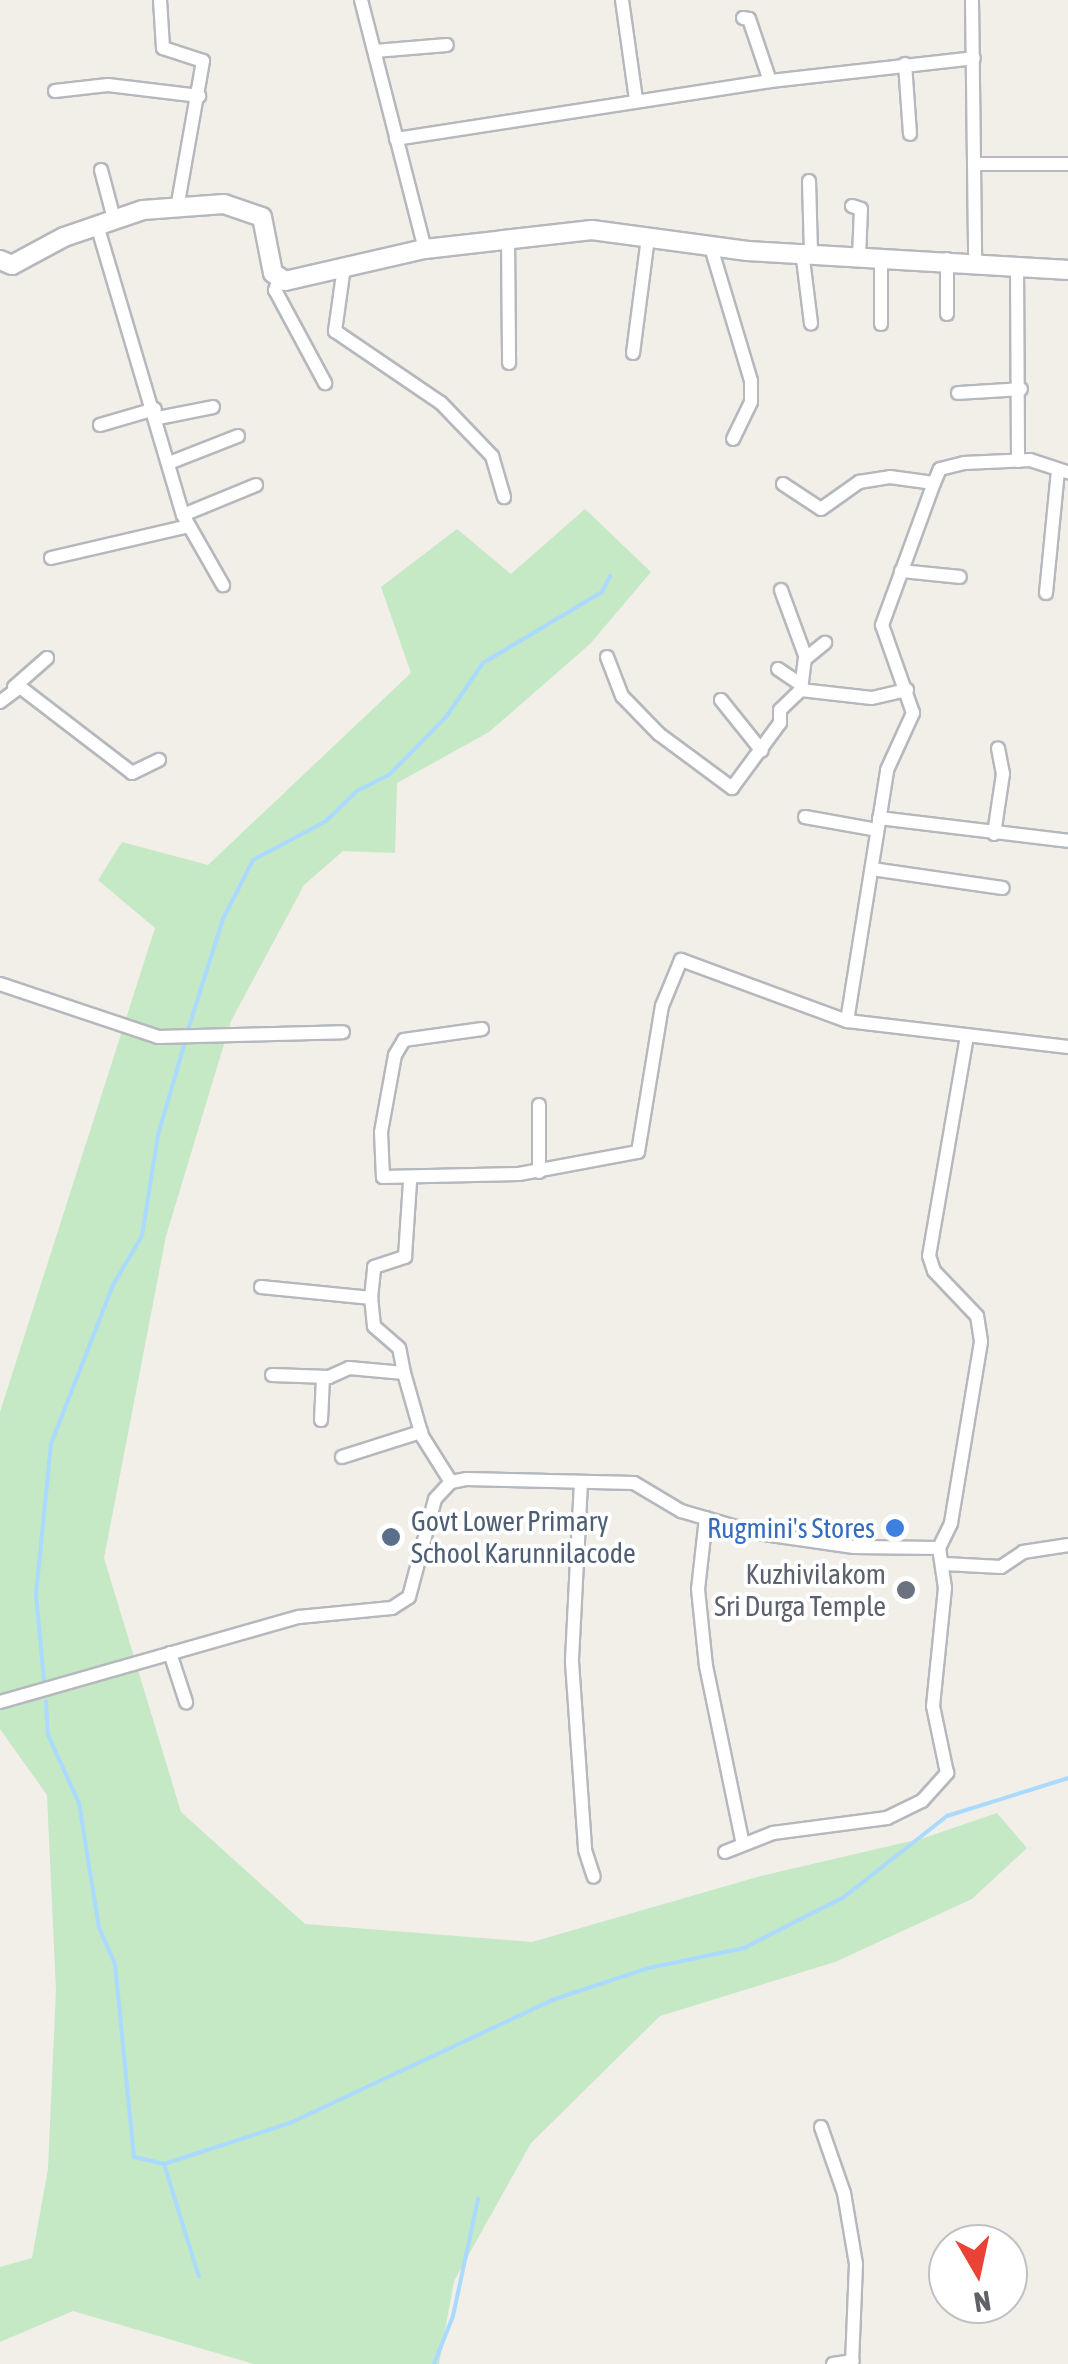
<!DOCTYPE html>
<html>
<head>
<meta charset="utf-8">
<style>
  body { margin:0 }
  #map { position:relative; width:1068px; height:2364px; overflow:hidden; background:#f1efe8; font-family:"Asap Condensed",sans-serif }
  div>[style] { position:absolute }
  .green>* { inset:0; background:#c5e8c5 }
  .stream>* { height:4px; margin:-2px; padding:0 2px; transform-origin:2px; border-radius:2px; background:#aadaff }
  .roads { filter:drop-shadow(2px 0 #b5b8bc) drop-shadow(-2px 0 #b5b8bc) drop-shadow(0 2px #b5b8bc) drop-shadow(0 -2px #b5b8bc) }
  .minor>* { height:12px; margin:-6px; padding:0 6px; transform-origin:6px; border-radius:6px; background:#fff }
  .secondary>* { height:18px; margin:-9px; padding:0 9px; transform-origin:9px; border-radius:9px; background:#fff }
  .dots>* { width:28px; height:28px; translate:-50% -50%; box-sizing:border-box; border:5px solid #fff; border-radius:50% }
  span { translate:-50% -50%; white-space:nowrap; text-align:center; line-height:1.15; -webkit-text-stroke:8px #fff; paint-order:stroke }
  .service-label { font-size:28px; color:#4e5e75 }
  .left { translate:0 -50%; text-align:left }
  .shop-label { font-size:28px; color:#366cbe }
  .right { translate:-100% -50%; text-align:right }
  .worship-label { font-size:28px; color:#5b616d }
  .north { position:absolute; left:928px; top:2224px; width:100px; height:100px; box-sizing:border-box; background:#fff; border:2px solid #bfc1c3; border-radius:50%; rotate:171deg; font-size:28px; font-weight:700; line-height:40px; text-align:center; color:#5f6368 }
  .north::after { content:''; display:block; margin:auto; width:35px; height:45px; background:#ea4335; clip-path:polygon(50% 0,100% 100%,50% 72%,0 100%) }
</style>
</head>
<body>
<div id="map">
  <div class="green">
    <i style="clip-path:polygon(585px 509px,651px 572px,590px 644px,489px 732px,397px 783px,395px 853px,343px 851px,304px 885px,231px 1021px,166px 1236px,104px 1558px,181px 1812px,305px 1924px,532px 1942px,761px 1876px,924px 1838px,997px 1813px,1027px 1848px,972px 1899px,835px 1962px,660px 2016px,531px 2143px,454px 2281px,439px 2364px,254px 2364px,73px 2311px,0 2342px,0 2267px,32px 2258px,48px 2169px,56px 1990px,47px 1795px,0 1729px,0 1412px,155px 928px,98px 880px,122px 842px,208px 865px,411px 673px,381px 587px,457px 529px,511px 574px)"></i>
  </div>
  <div class="stream">
    <i style="left:187px;top:1033px;width:120px;rotate:-72.5deg"></i>
    <i style="left:223px;top:919px;width:66px;rotate:-63deg"></i>
    <i style="left:253px;top:860px;width:83px;rotate:-28.1deg"></i>
    <i style="left:326px;top:821px;width:43px;rotate:-44.1deg"></i>
    <i style="left:357px;top:791px;width:37px;rotate:-27deg"></i>
    <i style="left:390px;top:774px;width:80px;rotate:-45.5deg"></i>
    <i style="left:446px;top:717px;width:65px;rotate:-55.6deg"></i>
    <i style="left:483px;top:663px;width:139px;rotate:-30.8deg"></i>
    <i style="left:602px;top:592px;width:18px;rotate:-63deg"></i>
    <i style="left:44px;top:1681px;width:87px;rotate:-95.3deg"></i>
    <i style="left:36px;top:1594px;width:151px;rotate:-84.3deg"></i>
    <i style="left:51px;top:1444px;width:171px;rotate:-68.7deg"></i>
    <i style="left:113px;top:1285px;width:57px;rotate:-59.4deg"></i>
    <i style="left:142px;top:1236px;width:102px;rotate:-81deg"></i>
    <i style="left:158px;top:1135px;width:97px;rotate:-73.8deg"></i>
    <i style="left:46px;top:1701px;width:34px;rotate:87deg"></i>
    <i style="left:48px;top:1735px;width:75px;rotate:65.5deg"></i>
    <i style="left:79px;top:1803px;width:127px;rotate:80.9deg"></i>
    <i style="left:99px;top:1928px;width:39px;rotate:66deg"></i>
    <i style="left:115px;top:1964px;width:194px;rotate:84.4deg"></i>
    <i style="left:134px;top:2157px;width:31px;rotate:13deg"></i>
    <i style="left:164px;top:2164px;width:118px;rotate:72.8deg"></i>
    <i style="left:164px;top:2164px;width:133px;rotate:-18deg"></i>
    <i style="left:290px;top:2123px;width:289px;rotate:-25.1deg"></i>
    <i style="left:552px;top:2000px;width:102px;rotate:-18.3deg"></i>
    <i style="left:649px;top:1968px;width:97px;rotate:-11.9deg"></i>
    <i style="left:744px;top:1948px;width:112px;rotate:-27deg"></i>
    <i style="left:844px;top:1897px;width:131px;rotate:-38.2deg"></i>
    <i style="left:947px;top:1816px;width:127px;rotate:-17.4deg"></i>
    <i style="left:434px;top:2364px;width:52px;rotate:-68.4deg"></i>
    <i style="left:453px;top:2316px;width:120px;rotate:-77.9deg"></i>
  </div>
  <div class="roads">
    <div class="minor">
      <i style="left:160px;top:0;width:48px;rotate:86.4deg"></i>
      <i style="left:163px;top:48px;width:42px;rotate:18deg"></i>
      <i style="left:203px;top:61px;width:144px;rotate:100deg"></i>
      <i style="left:361px;top:0;width:257px;rotate:75.6deg"></i>
      <i style="left:622px;top:0;width:101px;rotate:82deg"></i>
      <i style="left:972px;top:0;width:261px;rotate:89.3deg"></i>
      <i style="left:743px;top:18px;width:6px;rotate:9deg"></i>
      <i style="left:749px;top:19px;width:65px;rotate:71.3deg"></i>
      <i style="left:375px;top:51px;width:72px;rotate:-4.8deg"></i>
      <i style="left:905px;top:64px;width:70px;rotate:85.9deg"></i>
      <i style="left:55px;top:91px;width:53px;rotate:-6.5deg"></i>
      <i style="left:108px;top:85px;width:92px;rotate:6.9deg"></i>
      <i style="left:396px;top:139px;width:378px;rotate:-8.8deg"></i>
      <i style="left:770px;top:81px;width:205px;rotate:-6.4deg"></i>
      <i style="left:976px;top:164px;width:92px"></i>
      <i style="left:101px;top:170px;width:51px;rotate:75.1deg"></i>
      <i style="left:809px;top:181px;width:72px;rotate:88.4deg"></i>
      <i style="left:852px;top:206px;width:9px;rotate:18deg"></i>
      <i style="left:861px;top:209px;width:48px;rotate:92.4deg"></i>
      <i style="left:97px;top:225px;width:302px;rotate:73.5deg"></i>
      <i style="left:183px;top:515px;width:81px;rotate:60.3deg"></i>
      <i style="left:508px;top:239px;width:124px;rotate:89.5deg"></i>
      <i style="left:710px;top:244px;width:143px;rotate:73.3deg"></i>
      <i style="left:751px;top:381px;width:21px;rotate:90deg"></i>
      <i style="left:751px;top:402px;width:41px;rotate:115.9deg"></i>
      <i style="left:802px;top:251px;width:73px;rotate:82.9deg"></i>
      <i style="left:947px;top:259px;width:55px;rotate:90deg"></i>
      <i style="left:881px;top:260px;width:64px;rotate:90deg"></i>
      <i style="left:1017px;top:264px;width:197px;rotate:89.7deg"></i>
      <i style="left:344px;top:267px;width:65px;rotate:98deg"></i>
      <i style="left:335px;top:331px;width:128px;rotate:34.2deg"></i>
      <i style="left:441px;top:403px;width:74px;rotate:46.1deg"></i>
      <i style="left:492px;top:456px;width:43px;rotate:73.7deg"></i>
      <i style="left:279px;top:279px;width:12px;rotate:110deg"></i>
      <i style="left:275px;top:290px;width:106px;rotate:61.7deg"></i>
      <i style="left:633px;top:353px;width:116px;rotate:-82.6deg"></i>
      <i style="left:958px;top:393px;width:63px;rotate:-3.6deg"></i>
      <i style="left:158px;top:418px;width:56px;rotate:-11.3deg"></i>
      <i style="left:100px;top:425px;width:57px;rotate:-16.2deg"></i>
      <i style="left:169px;top:463px;width:74px;rotate:-21.4deg"></i>
      <i style="left:783px;top:484px;width:45px;rotate:33.3deg"></i>
      <i style="left:821px;top:509px;width:47px;rotate:-35.4deg"></i>
      <i style="left:859px;top:482px;width:31px;rotate:-9deg"></i>
      <i style="left:890px;top:477px;width:44px;rotate:7.8deg"></i>
      <i style="left:934px;top:483px;width:15px;rotate:-67deg"></i>
      <i style="left:940px;top:469px;width:25px;rotate:-14deg"></i>
      <i style="left:964px;top:463px;width:66px;rotate:-2.6deg"></i>
      <i style="left:1030px;top:460px;width:40px;rotate:18deg"></i>
      <i style="left:183px;top:515px;width:79px;rotate:-22.3deg"></i>
      <i style="left:51px;top:558px;width:141px;rotate:-13.1deg"></i>
      <i style="left:901px;top:571px;width:59px;rotate:5.8deg"></i>
      <i style="left:781px;top:590px;width:72px;rotate:69.8deg"></i>
      <i style="left:1046px;top:593px;width:123px;rotate:-84.4deg"></i>
      <i style="left:607px;top:657px;width:42px;rotate:69deg"></i>
      <i style="left:622px;top:696px;width:53px;rotate:45.8deg"></i>
      <i style="left:659px;top:734px;width:91px;rotate:36.5deg"></i>
      <i style="left:732px;top:788px;width:81px;rotate:-53.6deg"></i>
      <i style="left:780px;top:723px;width:13px;rotate:-90deg"></i>
      <i style="left:780px;top:710px;width:29px;rotate:-44deg"></i>
      <i style="left:801px;top:690px;width:71px;rotate:6.4deg"></i>
      <i style="left:872px;top:698px;width:36px;rotate:-13deg"></i>
      <i style="left:778px;top:669px;width:25px;rotate:34deg"></i>
      <i style="left:14px;top:687px;width:44px;rotate:-41.3deg"></i>
      <i style="left:801px;top:690px;width:31px;rotate:-83deg"></i>
      <i style="left:805px;top:659px;width:26px;rotate:-39deg"></i>
      <i style="left:721px;top:700px;width:65px;rotate:51.2deg"></i>
      <i style="left:0;top:702px;width:25px;rotate:-37deg"></i>
      <i style="left:20px;top:687px;width:141px;rotate:37.5deg"></i>
      <i style="left:132px;top:773px;width:30px;rotate:-26deg"></i>
      <i style="left:805px;top:817px;width:73px;rotate:10.2deg"></i>
      <i style="left:879px;top:818px;width:190px;rotate:6.9deg"></i>
      <i style="left:994px;top:834px;width:61px;rotate:-81.5deg"></i>
      <i style="left:1003px;top:774px;width:26px;rotate:-101deg"></i>
      <i style="left:872px;top:869px;width:132px;rotate:8.3deg"></i>
      <i style="left:0;top:984px;width:167px;rotate:18.5deg"></i>
      <i style="left:158px;top:1037px;width:185px;rotate:-1.5deg"></i>
      <i style="left:847px;top:1021px;width:254px;rotate:-80.9deg"></i>
      <i style="left:887px;top:770px;width:63px;rotate:-65.5deg"></i>
      <i style="left:913px;top:713px;width:93px;rotate:-109.4deg"></i>
      <i style="left:882px;top:625px;width:151px;rotate:-69.9deg"></i>
      <i style="left:482px;top:1029px;width:79px;rotate:172deg"></i>
      <i style="left:404px;top:1040px;width:17px;rotate:121deg"></i>
      <i style="left:395px;top:1055px;width:78px;rotate:100.3deg"></i>
      <i style="left:381px;top:1132px;width:45px;rotate:87.5deg"></i>
      <i style="left:383px;top:1177px;width:136px;rotate:-1.3deg"></i>
      <i style="left:519px;top:1174px;width:121px;rotate:-10.5deg"></i>
      <i style="left:638px;top:1152px;width:148px;rotate:-80.7deg"></i>
      <i style="left:662px;top:1006px;width:50px;rotate:-67.6deg"></i>
      <i style="left:681px;top:960px;width:177px;rotate:20.2deg"></i>
      <i style="left:847px;top:1021px;width:223px;rotate:6.7deg"></i>
      <i style="left:539px;top:1172px;width:67px;rotate:-90deg"></i>
      <i style="left:261px;top:1287px;width:111px;rotate:5.7deg"></i>
      <i style="left:404px;top:1373px;width:25px;rotate:-101deg"></i>
      <i style="left:399px;top:1348px;width:33px;rotate:-139deg"></i>
      <i style="left:374px;top:1326px;width:28px;rotate:-96deg"></i>
      <i style="left:371px;top:1298px;width:31px;rotate:-84deg"></i>
      <i style="left:374px;top:1267px;width:33px;rotate:-18deg"></i>
      <i style="left:405px;top:1257px;width:76px;rotate:-86.2deg"></i>
      <i style="left:272px;top:1375px;width:57px;rotate:2deg"></i>
      <i style="left:329px;top:1377px;width:22px;rotate:-24deg"></i>
      <i style="left:349px;top:1368px;width:55px;rotate:5.2deg"></i>
      <i style="left:404px;top:1373px;width:66px;rotate:74.1deg"></i>
      <i style="left:422px;top:1436px;width:54px;rotate:57.8deg"></i>
      <i style="left:321px;top:1420px;width:43px;rotate:-87.3deg"></i>
      <i style="left:342px;top:1457px;width:83px;rotate:-17.6deg"></i>
      <i style="left:581px;top:1482px;width:180px;rotate:92.9deg"></i>
      <i style="left:572px;top:1662px;width:188px;rotate:86deg"></i>
      <i style="left:585px;top:1850px;width:28px;rotate:72deg"></i>
      <i style="left:706px;top:1518px;width:71px;rotate:96.4deg"></i>
      <i style="left:698px;top:1589px;width:77px;rotate:84.1deg"></i>
      <i style="left:706px;top:1666px;width:182px;rotate:78.3deg"></i>
      <i style="left:945px;top:1564px;width:56px;rotate:3.1deg"></i>
      <i style="left:1001px;top:1567px;width:27px;rotate:-34deg"></i>
      <i style="left:1023px;top:1552px;width:46px;rotate:-8.8deg"></i>
      <i style="left:170px;top:1653px;width:52px;rotate:71.9deg"></i>
      <i style="left:0;top:1702px;width:311px;rotate:-15.9deg"></i>
      <i style="left:299px;top:1617px;width:93px;rotate:-5.5deg"></i>
      <i style="left:392px;top:1608px;width:20px;rotate:-33deg"></i>
      <i style="left:409px;top:1597px;width:101px;rotate:-75.1deg"></i>
      <i style="left:435px;top:1499px;width:23px;rotate:-47deg"></i>
      <i style="left:451px;top:1482px;width:15px;rotate:-11deg"></i>
      <i style="left:466px;top:1479px;width:168px;rotate:1.4deg"></i>
      <i style="left:634px;top:1483px;width:55px;rotate:30.8deg"></i>
      <i style="left:681px;top:1511px;width:79px;rotate:16.1deg"></i>
      <i style="left:757px;top:1533px;width:98px;rotate:8.2deg"></i>
      <i style="left:854px;top:1547px;width:85px;rotate:0.7deg"></i>
      <i style="left:939px;top:1548px;width:28px;rotate:-64deg"></i>
      <i style="left:951px;top:1523px;width:184px;rotate:-80.6deg"></i>
      <i style="left:981px;top:1341px;width:25px;rotate:-99deg"></i>
      <i style="left:977px;top:1316px;width:62px;rotate:-133.7deg"></i>
      <i style="left:934px;top:1271px;width:16px;rotate:-108deg"></i>
      <i style="left:929px;top:1256px;width:224px;rotate:-80.2deg"></i>
      <i style="left:725px;top:1852px;width:52px;rotate:-21.6deg"></i>
      <i style="left:773px;top:1833px;width:115px;rotate:-7.5deg"></i>
      <i style="left:887px;top:1818px;width:39px;rotate:-26deg"></i>
      <i style="left:922px;top:1801px;width:38px;rotate:-48deg"></i>
      <i style="left:947px;top:1773px;width:68px;rotate:-101.8deg"></i>
      <i style="left:933px;top:1706px;width:119px;rotate:-84.2deg"></i>
      <i style="left:945px;top:1588px;width:40px;rotate:-98.5deg"></i>
      <i style="left:821px;top:2127px;width:70px;rotate:70.8deg"></i>
      <i style="left:844px;top:2193px;width:72px;rotate:80.4deg"></i>
      <i style="left:856px;top:2264px;width:100px;rotate:92.3deg"></i>
      <i style="left:833px;top:2364px;width:20px;rotate:-9deg"></i>
    </div>
    <div class="secondary">
      <i style="left:0;top:260px;width:13px;rotate:23deg"></i>
      <i style="left:12px;top:265px;width:59px;rotate:-28.3deg"></i>
      <i style="left:64px;top:237px;width:83px;rotate:-18.9deg"></i>
      <i style="left:143px;top:210px;width:81px;rotate:-4.2deg"></i>
      <i style="left:224px;top:204px;width:40px;rotate:18.9deg"></i>
      <i style="left:262px;top:217px;width:57px;rotate:78.9deg"></i>
      <i style="left:273px;top:273px;width:14px;rotate:34deg"></i>
      <i style="left:285px;top:281px;width:144px;rotate:-12.9deg"></i>
      <i style="left:425px;top:249px;width:168px;rotate:-6.5deg"></i>
      <i style="left:592px;top:230px;width:157px;rotate:7.7deg"></i>
      <i style="left:748px;top:251px;width:321px;rotate:3.4deg"></i>
    </div>
  </div>
  <div class="dots">
    <i style="left:895px;top:1528px;background:#3f7fe0"></i>
    <i style="left:391px;top:1537px;background:#5c6f8a"></i>
    <i style="left:906px;top:1590px;background:#6b7280"></i>
  </div>
  <div class="service-label">
    <span class="left" style="left:411px;top:1537px">Govt Lower Primary<br>School Karunnilacode</span>
  </div>
  <div class="shop-label">
    <span class="right" style="left:875px;top:1528px">Rugmini's Stores</span>
  </div>
  <div class="worship-label">
    <span class="right" style="left:886px;top:1590px">Kuzhivilakom<br>Sri Durga Temple</span>
  </div>
  <div class="north">N</div>
</div>
</body>
</html>
